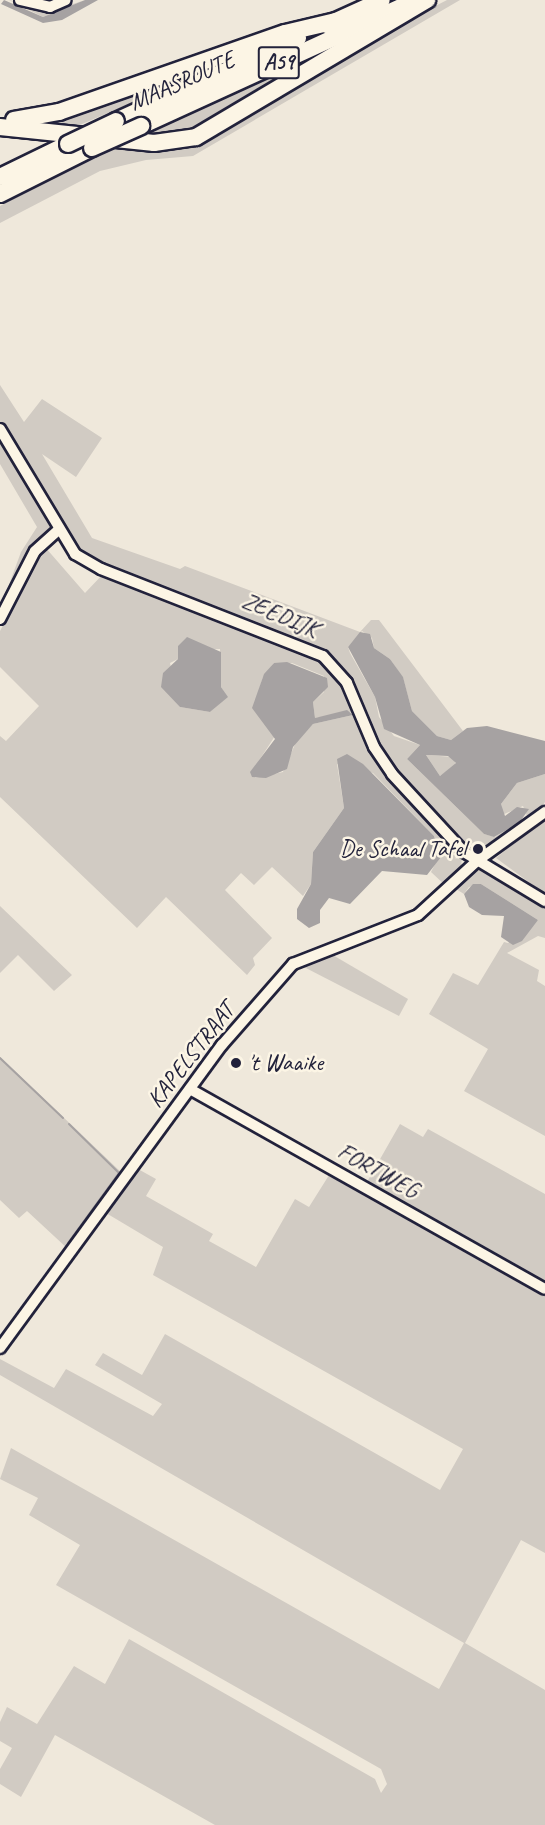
<!DOCTYPE html>
<html>
<head>
<meta charset="utf-8">
<style>
  body { margin:0 }
  #map { position:relative; width:545px; height:1825px; overflow:hidden; background:#efe8db; font-family:Caveat,sans-serif }
  div>[style] { position:absolute }
  .green>* { inset:0; background:#d1cbc3 }
  .water>* { inset:0; background:#a6a2a2 }
  .stream>* { height:2px; margin:-1px; padding:0 1px; transform-origin:1px; border-radius:1px; background:#a6a2a2 }
  .roads { filter:drop-shadow(2px 0 #22223b) drop-shadow(-2px 0 #22223b) drop-shadow(0 2px #22223b) drop-shadow(0 -2px #22223b) }
  .minor>* { height:10px; margin:-5px; padding:0 5px; transform-origin:5px; border-radius:5px; background:#fcf5e5 }
  .highway>* { height:16px; margin:-8px; padding:0 8px; transform-origin:8px; border-radius:8px; background:#fcf5e5 }
  .bridges { filter:drop-shadow(2px 0 #22223b) drop-shadow(-2px 0 #22223b) drop-shadow(0 2px #22223b) drop-shadow(0 -2px #22223b) }
  .highway-bridge>* { height:16px; margin:-8px; padding:0 8px; transform-origin:8px; border-radius:8px; background:#fcf5e5 }
  .dots>* { width:16px; height:16px; translate:-50% -50%; box-sizing:border-box; border:3px solid #fcf5e5; border-radius:50% }
  span { translate:-50% -50%; white-space:nowrap; text-align:center; line-height:1.15; -webkit-text-stroke:5px #fcf5e5; paint-order:stroke }
  .shield-label span { padding:2px 4px; background:#fcf5e5; border:2px solid; border-radius:4px; -webkit-text-stroke-width:0 }
  .shield-label { font-size:22px; color:#22223b; font-weight:700 }
  .street-label { font-size:24px; color:#22223b }
  .poi-label { font-size:24px; color:#22223b }
  .right { translate:-100% -50%; text-align:right }
  .left { translate:0 -50%; text-align:left }
</style>
</head>
<body>
<div id="map">
  <div class="green">
    <i style="clip-path:polygon(9px 0,55px 10px,85px 0,43px 17px)"></i>
    <i style="clip-path:polygon(447px 0,460px 0,193px 156px,146px 160px,100px 171px,0 223px,0 206px,102px 153px,126px 142px,164px 146px)"></i>
    <i style="clip-path:polygon(388px 21px,221px 121px,169px 137px,144px 133px)"></i>
    <i style="clip-path:polygon(246px 54px,68px 130px,2px 125px)"></i>
    <i style="clip-path:polygon(0 385px,24px 422px,42px 399px,102px 438px,76px 477px,42px 454px,92px 538px,180px 569px,185px 566px,360px 632px,371px 620px,379px 620px,463px 731px,451px 740px,437px 736px,412px 711px,403px 678px,390px 659px,374px 648px,372px 638px,362px 631px,348px 647px,350px 653px,375px 697px,379px 717px,394px 736px,420px 745px,407px 759px,484px 834px,495px 837px,527px 816px,523px 806px,502px 815px,501px 804px,517px 783px,545px 774px,545px 802px,539px 812px,485px 851px,469px 850px,392px 767px,345px 672px,330px 655px,84px 555px,65px 537px,0 422px)"></i>
    <i style="clip-path:polygon(0 439px,50px 527px,30px 552px,0 609px,21px 552px,37px 527px,0 464px)"></i>
    <i style="clip-path:polygon(evenodd,45px 547px,85px 593px,104px 573px,313px 654px,335px 673px,354px 712px,315px 718px,313px 702px,324px 692px,324px 676px,292px 663px,274px 663px,263px 677px,253px 708px,275px 736px,258px 762px,255px 778px,283px 772px,296px 742px,313px 724px,353px 715px,374px 756px,462px 856px,461px 869px,446px 886px,431px 872px,441px 852px,434px 836px,373px 773px,337px 764px,344px 808px,313px 852px,311px 884px,303px 896px,272px 867px,254px 885px,241px 873px,225px 890px,272px 938px,253px 958px,255px 965px,247px 975px,166px 897px,137px 928px,0 797px,0 736px,6px 741px,39px 706px,0 667px,0 631px,45px 547px,220px 649px,221px 687px,227px 697px,210px 712px,180px 707px,170px 663px,178px 659px,178px 650px,220px 649px)"></i>
    <i style="clip-path:polygon(426px 755px,453px 757px,456px 765px,440px 776px)"></i>
    <i style="clip-path:polygon(545px 818px,545px 894px,496px 858px)"></i>
    <i style="clip-path:polygon(480px 866px,545px 906px,545px 938px,538px 936px,507px 953px,539px 970px,537px 981px,545px 986px,545px 1136px,464px 1091px,488px 1049px,429px 1014px,453px 973px,478px 985px,504px 942px,508px 943px,538px 920px,481px 884px,469px 887px,464px 894px,456px 889px)"></i>
    <i style="clip-path:polygon(0 906px,72px 975px,54px 991px,18px 955px,0 973px)"></i>
    <i style="clip-path:polygon(331px 954px,408px 999px,399px 1016px,302px 966px)"></i>
    <i style="clip-path:polygon(0 1057px,123px 1174px,68px 1249px,27px 1211px,19px 1218px,0 1200px)"></i>
    <i style="clip-path:polygon(400px 1124px,423px 1137px,428px 1129px,545px 1194px,545px 1284px,367px 1182px)"></i>
    <i style="clip-path:polygon(138px 1169px,156px 1179px,146px 1196px,213px 1234px,209px 1241px,256px 1267px,295px 1199px,309px 1207px,331px 1172px,545px 1295px,545px 1553px,521px 1540px,465px 1643px,545px 1690px,545px 1825px,215px 1825px,55px 1735px,21px 1797px,0 1784px,0 1769px,12px 1748px,0 1741px,0 1722px,7px 1707px,37px 1724px,74px 1666px,105px 1684px,129px 1639px,375px 1779px,381px 1793px,387px 1784px,381px 1769px,56px 1585px,80px 1545px,29px 1515px,38px 1498px,0 1479px,11px 1448px,439px 1689px,464px 1643px,0 1375px,0 1359px,54px 1388px,66px 1369px,153px 1416px,162px 1404px,95px 1365px,103px 1353px,142px 1375px,165px 1334px,440px 1490px,463px 1449px,153px 1275px,163px 1247px,106px 1213px)"></i>
  </div>
  <div class="water">
    <i style="clip-path:polygon(4px 0,43px 17px,85px 0,98px 0,62px 20px,43px 23px,1px 4px)"></i>
    <i style="clip-path:polygon(evenodd,360px 632px,370px 634px,374px 648px,390px 659px,403px 677px,412px 711px,437px 736px,451px 740px,467px 728px,487px 726px,545px 741px,545px 774px,517px 783px,501px 804px,505px 816px,517px 807px,529px 809px,519px 823px,494px 837px,484px 834px,407px 759px,420px 745px,384px 729px,375px 697px,348px 647px,360px 632px,426px 755px,448px 756px,456px 763px,440px 776px,426px 755px)"></i>
    <i style="clip-path:polygon(187px 637px,221px 652px,221px 687px,228px 697px,210px 712px,180px 707px,161px 687px,163px 673px,178px 659px,178px 646px)"></i>
    <i style="clip-path:polygon(287px 662px,327px 678px,328px 687px,313px 702px,315px 718px,347px 710px,353px 715px,313px 724px,293px 747px,287px 769px,266px 778px,252px 777px,250px 772px,275px 739px,252px 708px,264px 674px,274px 663px)"></i>
    <i style="clip-path:polygon(347px 754px,363px 764px,434px 836px,441px 857px,427px 875px,382px 871px,350px 904px,329px 898px,320px 910px,320px 923px,309px 928px,297px 919px,297px 909px,311px 884px,313px 852px,344px 808px,337px 759px)"></i>
    <i style="clip-path:polygon(473px 884px,481px 884px,538px 920px,522px 941px,513px 945px,501px 937px,504px 916px,482px 915px,469px 907px,464px 894px)"></i>
  </div>
  <div class="stream">
    <i style="left:0;top:1058px;width:87px;rotate:43.6deg"></i>
    <i style="left:68px;top:1243px;width:87px;rotate:-53.9deg"></i>
    <i style="left:119px;top:1173px;width:70px;rotate:-135.6deg"></i>
  </div>
  <div class="roads">
    <div class="minor">
      <i style="left:20px;top:0;width:31px;rotate:13deg"></i>
      <i style="left:50px;top:7px;width:17px;rotate:-24deg"></i>
      <i style="left:0;top:429px;width:146px;rotate:59deg"></i>
      <i style="left:75px;top:554px;width:30px;rotate:30deg"></i>
      <i style="left:101px;top:569px;width:238px;rotate:21.4deg"></i>
      <i style="left:323px;top:656px;width:36px;rotate:48deg"></i>
      <i style="left:347px;top:683px;width:69px;rotate:67.1deg"></i>
      <i style="left:374px;top:747px;width:32px;rotate:56deg"></i>
      <i style="left:392px;top:774px;width:106px;rotate:47.3deg"></i>
      <i style="left:464px;top:852px;width:95px;rotate:31.2deg"></i>
      <i style="left:0;top:619px;width:76px;rotate:-62.8deg"></i>
      <i style="left:35px;top:551px;width:31px;rotate:-42deg"></i>
      <i style="left:190px;top:1089px;width:407px;rotate:29.4deg"></i>
      <i style="left:0;top:1348px;width:376px;rotate:-53.8deg"></i>
      <i style="left:222px;top:1045px;width:108px;rotate:-48.8deg"></i>
      <i style="left:293px;top:964px;width:134px;rotate:-21.4deg"></i>
      <i style="left:418px;top:915px;width:80px;rotate:-42.5deg"></i>
      <i style="left:477px;top:861px;width:84px;rotate:-35.8deg"></i>
    </div>
    <div class="highway">
      <i style="left:327px;top:25px;width:60px;rotate:-24.4deg"></i>
      <i style="left:14px;top:120px;width:46px;rotate:-10.1deg"></i>
      <i style="left:59px;top:112px;width:239px;rotate:-19.3deg"></i>
      <i style="left:285px;top:33px;width:52px;rotate:-13.2deg"></i>
      <i style="left:116px;top:121px;width:200px;rotate:-24.5deg"></i>
      <i style="left:141px;top:126px;width:294px;rotate:-24.6deg"></i>
      <i style="left:0;top:127px;width:155px;rotate:5.9deg"></i>
      <i style="left:154px;top:143px;width:42px;rotate:-8.1deg"></i>
      <i style="left:196px;top:137px;width:269px;rotate:-30.7deg"></i>
      <i style="left:0;top:177px;width:76px;rotate:-25.9deg"></i>
      <i style="left:0;top:194px;width:103px;rotate:-26.6deg"></i>
    </div>
  </div>
  <div class="bridges">
    <div class="highway-bridge">
      <i style="left:68px;top:144px;width:53px;rotate:-25.6deg"></i>
      <i style="left:92px;top:148px;width:54px;rotate:-24.2deg"></i>
    </div>
  </div>
  <div class="dots">
    <i style="left:478px;top:849px;background:#22223b"></i>
    <i style="left:236px;top:1063px;background:#22223b"></i>
  </div>
  <div class="shield-label">
    <span style="left:279px;top:63px">A59</span>
  </div>
  <div class="street-label">
    <span style="left:182px;top:81px;rotate:-24deg">MAASROUTE</span>
    <span style="left:280px;top:615px;rotate:22deg">ZEEDIJK</span>
    <span style="left:191px;top:1055px;rotate:-52deg">KAPELSTRAAT</span>
    <span style="left:378px;top:1171px;rotate:29deg">FORTWEG</span>
  </div>
  <div class="poi-label">
    <span class="right" style="left:466px;top:849px">De Schaal Tafel</span>
    <span class="left" style="left:248px;top:1063px">'t Waaike</span>
  </div>
</div>
</body>
</html>
